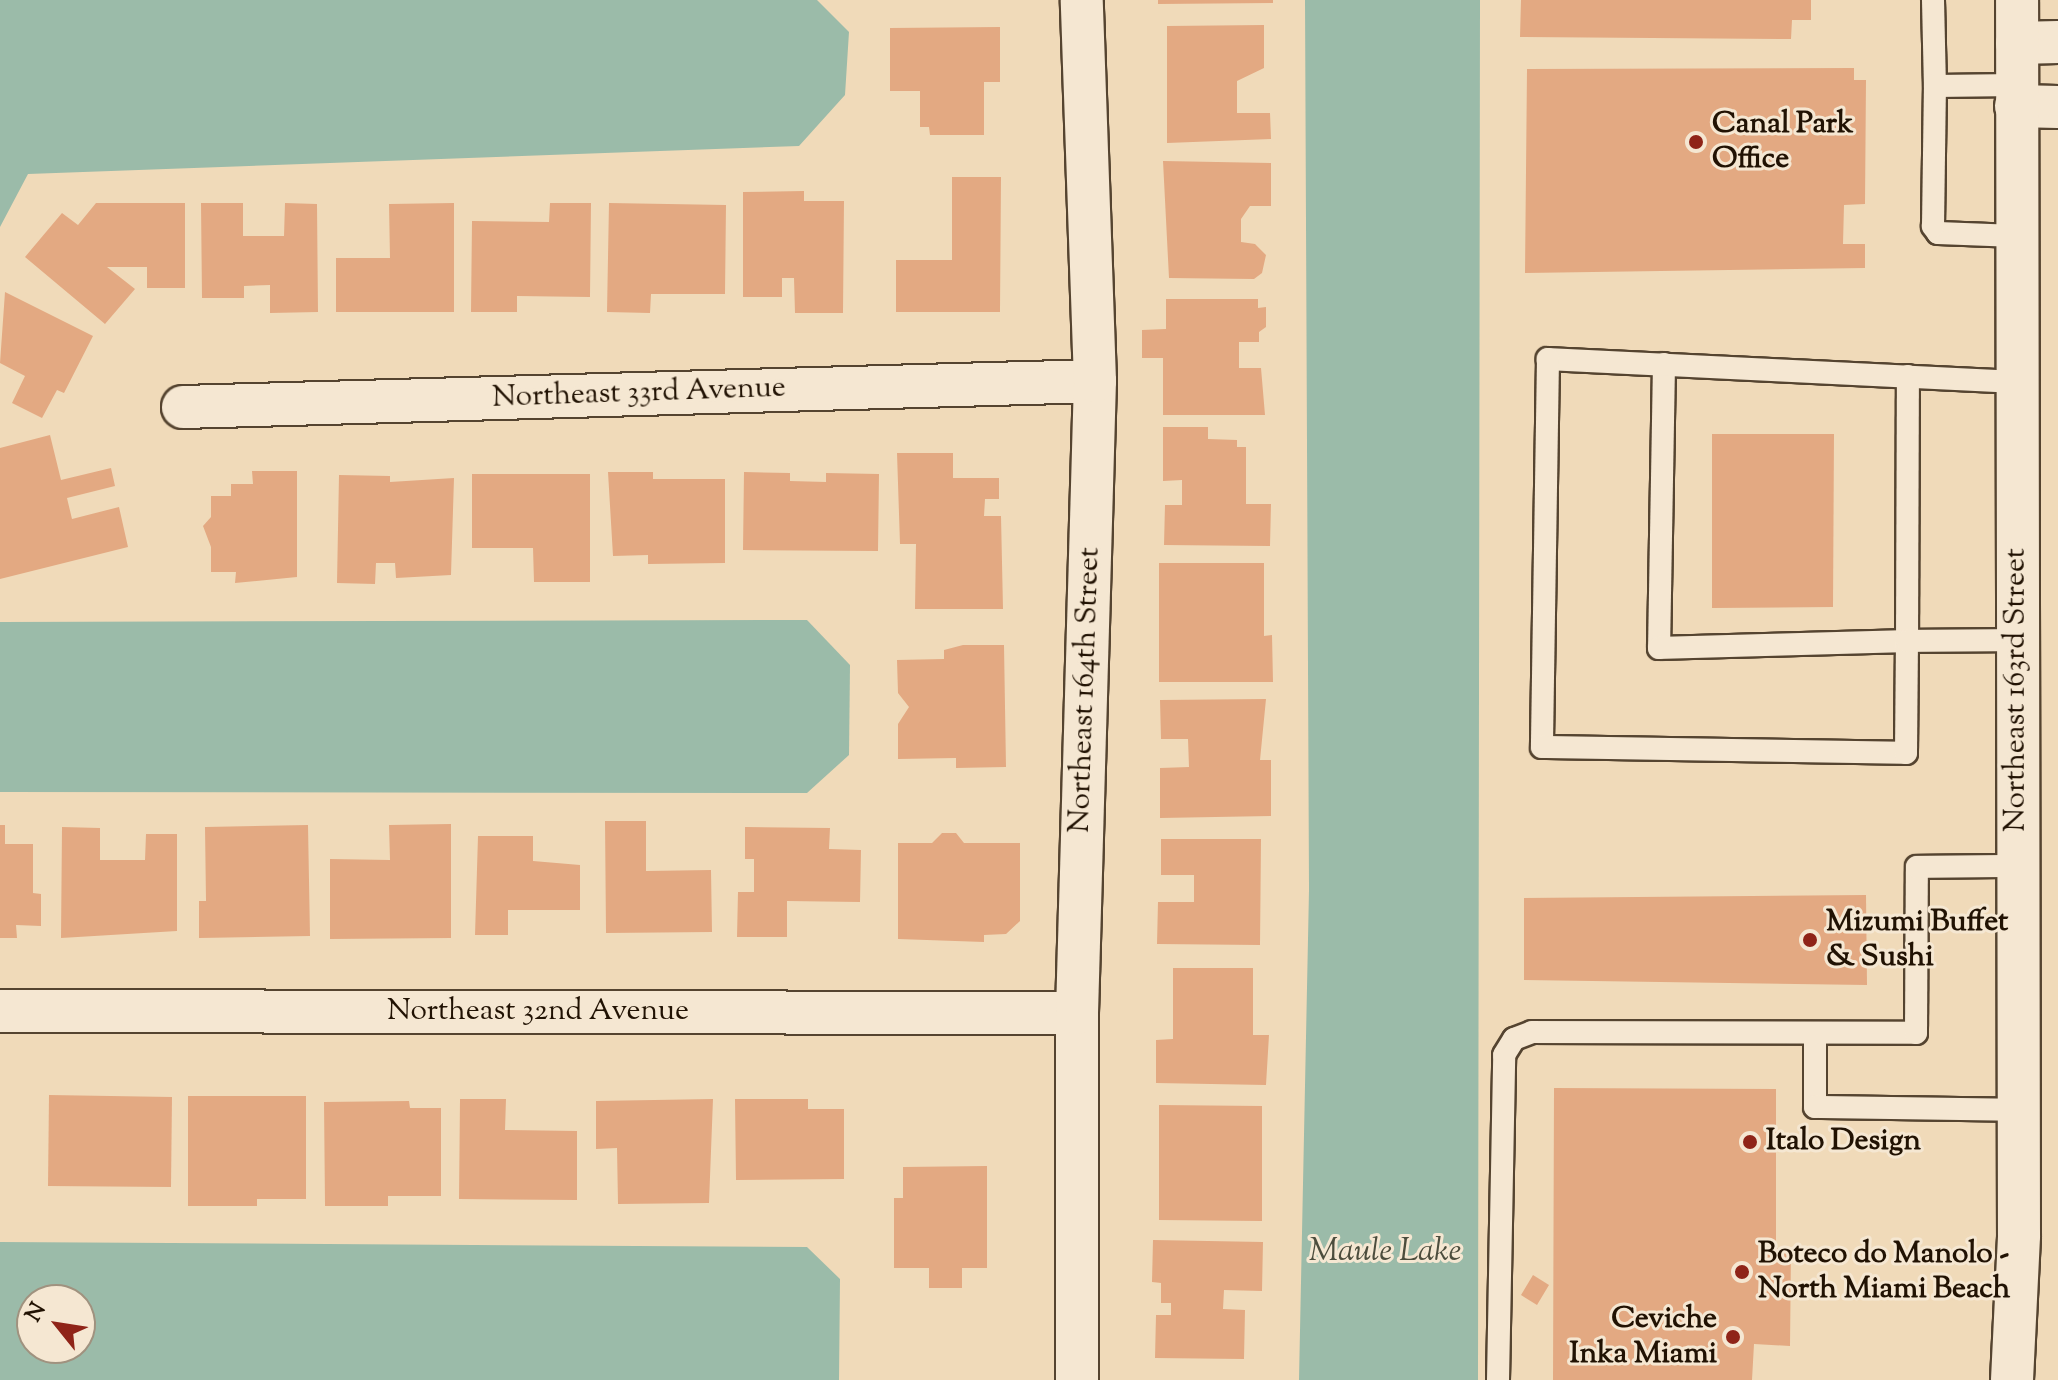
<!DOCTYPE html>
<html>
<head>
<meta charset="utf-8">
<style>
  body { margin:0 }
  #map { position:relative; width:2058px; height:1380px; overflow:hidden; background:#f0dab9; font-family:"Sorts Mill Goudy",serif }
  div>[style] { position:absolute }
  .water>* { inset:0; background:#9bbba9 }
  .building>* { inset:0; background:#e3a982 }
  .roads { filter:drop-shadow(2px 0 #554430) drop-shadow(-2px 0 #554430) drop-shadow(0 2px #554430) drop-shadow(0 -2px #554430) }
  .lane>* { height:22px; margin:-11px; padding:0 11px; transform-origin:11px; border-radius:11px; background:#f5e7d2 }
  .street>* { height:42px; margin:-21px; padding:0 21px; transform-origin:21px; border-radius:21px; background:#f5e7d2 }
  .dots>* { width:22px; height:22px; translate:-50% -50%; box-sizing:border-box; border:4px solid #f5e7d2; border-radius:50% }
  span { translate:-50% -50%; white-space:nowrap; text-align:center; line-height:1.15; -webkit-text-stroke:6px #f5e7d2; paint-order:stroke }
  .poi-label { font-size:30px; color:#211203; font-weight:700 }
  .left { translate:0 -50%; text-align:left }
  .right { translate:-100% -50%; text-align:right }
  .street-label { font-size:30px; color:#211203 }
  .water-label { font-size:32px; color:#4c4d3d; font-style:italic }
  .north { position:absolute; left:16px; top:1284px; width:80px; height:80px; box-sizing:border-box; background:#f5e7d2; border:2px solid #a0927f; border-radius:50%; rotate:300deg; font-size:22px; font-weight:700; line-height:32px; text-align:center; color:#211203 }
  .north::after { content:''; display:block; margin:auto; width:28px; height:36px; background:#8f2418; clip-path:polygon(50% 0,100% 100%,50% 72%,0 100%) }
</style>
</head>
<body>
<div id="map">
  <div class="water">
    <i style="clip-path:polygon(0 0,817px 0,849px 32px,845px 95px,799px 146px,28px 174px,0 227px)"></i>
    <i style="clip-path:polygon(1305px 0,1480px 0,1478px 1380px,1299px 1380px,1309px 890px)"></i>
    <i style="clip-path:polygon(807px 620px,850px 665px,849px 755px,807px 793px,0 792px,0 622px)"></i>
    <i style="clip-path:polygon(evenodd,0 1242px,807px 1247px,840px 1279px,839px 1380px,0 1380px,0 1242px,32px 1300px,80px 1300px,80px 1348px,32px 1348px,32px 1300px)"></i>
  </div>
  <div class="building">
    <i style="clip-path:polygon(1158px 0,1273px 0,1273px 3px,1158px 4px)"></i>
    <i style="clip-path:polygon(1521px 0,1811px 0,1811px 20px,1792px 20px,1791px 39px,1520px 37px)"></i>
    <i style="clip-path:polygon(1264px 25px,1264px 68px,1237px 81px,1237px 113px,1270px 113px,1271px 139px,1167px 143px,1167px 26px)"></i>
    <i style="clip-path:polygon(1000px 27px,1000px 82px,984px 82px,984px 135px,930px 135px,929px 127px,920px 127px,920px 91px,890px 91px,890px 28px)"></i>
    <i style="clip-path:polygon(1854px 68px,1854px 80px,1866px 80px,1865px 204px,1844px 205px,1843px 244px,1865px 244px,1865px 268px,1525px 273px,1527px 69px)"></i>
    <i style="clip-path:polygon(1163px 161px,1271px 163px,1271px 206px,1250px 206px,1241px 219px,1241px 242px,1255px 244px,1266px 255px,1262px 273px,1254px 279px,1169px 278px)"></i>
    <i style="clip-path:polygon(952px 177px,1001px 177px,1000px 312px,896px 312px,896px 260px,952px 260px)"></i>
    <i style="clip-path:polygon(804px 191px,804px 201px,844px 201px,843px 313px,795px 313px,794px 278px,782px 278px,782px 297px,743px 297px,743px 192px)"></i>
    <i style="clip-path:polygon(96px 203px,185px 203px,185px 288px,147px 288px,147px 267px,107px 267px,135px 289px,105px 324px,25px 257px,62px 213px,78px 225px)"></i>
    <i style="clip-path:polygon(201px 203px,243px 203px,243px 236px,284px 236px,285px 203px,317px 204px,318px 312px,270px 313px,270px 285px,244px 286px,244px 298px,202px 298px)"></i>
    <i style="clip-path:polygon(454px 203px,454px 312px,336px 312px,336px 258px,390px 258px,389px 204px)"></i>
    <i style="clip-path:polygon(550px 203px,591px 203px,590px 297px,517px 296px,517px 312px,471px 312px,472px 221px,549px 222px)"></i>
    <i style="clip-path:polygon(609px 203px,726px 205px,725px 294px,651px 294px,650px 313px,607px 312px)"></i>
    <i style="clip-path:polygon(5px 292px,93px 336px,64px 393px,57px 390px,42px 418px,12px 403px,25px 376px,0 363px)"></i>
    <i style="clip-path:polygon(1166px 299px,1258px 299px,1258px 308px,1266px 307px,1266px 327px,1259px 332px,1259px 342px,1239px 342px,1239px 368px,1261px 368px,1265px 415px,1163px 415px,1163px 358px,1142px 358px,1142px 330px,1166px 329px)"></i>
    <i style="clip-path:polygon(1163px 427px,1208px 427px,1208px 439px,1237px 440px,1237px 447px,1246px 447px,1246px 504px,1271px 504px,1270px 546px,1164px 545px,1165px 505px,1182px 505px,1182px 480px,1163px 481px)"></i>
    <i style="clip-path:polygon(1712px 434px,1834px 434px,1833px 607px,1712px 608px)"></i>
    <i style="clip-path:polygon(50px 435px,61px 480px,111px 468px,115px 486px,67px 498px,72px 519px,119px 507px,128px 547px,0 579px,0 448px)"></i>
    <i style="clip-path:polygon(897px 453px,953px 453px,953px 478px,999px 478px,999px 499px,985px 499px,984px 516px,1001px 516px,1003px 609px,915px 609px,916px 544px,900px 544px)"></i>
    <i style="clip-path:polygon(252px 471px,297px 471px,297px 577px,235px 583px,236px 572px,211px 572px,211px 547px,203px 526px,211px 517px,211px 496px,231px 496px,231px 484px,253px 484px)"></i>
    <i style="clip-path:polygon(608px 472px,653px 472px,653px 479px,725px 479px,725px 563px,648px 564px,648px 555px,613px 556px)"></i>
    <i style="clip-path:polygon(744px 472px,790px 473px,790px 481px,826px 482px,826px 473px,879px 474px,878px 551px,743px 550px)"></i>
    <i style="clip-path:polygon(472px 474px,590px 474px,590px 582px,534px 582px,533px 548px,472px 548px)"></i>
    <i style="clip-path:polygon(339px 475px,390px 476px,390px 482px,454px 478px,451px 575px,396px 578px,395px 563px,376px 563px,375px 584px,337px 583px)"></i>
    <i style="clip-path:polygon(1159px 563px,1264px 563px,1264px 636px,1272px 635px,1273px 682px,1159px 682px)"></i>
    <i style="clip-path:polygon(963px 645px,1004px 645px,1006px 767px,956px 768px,956px 758px,898px 759px,898px 724px,909px 707px,898px 693px,897px 660px,944px 659px,944px 650px)"></i>
    <i style="clip-path:polygon(1266px 699px,1260px 760px,1271px 760px,1271px 816px,1160px 818px,1160px 768px,1189px 767px,1188px 739px,1161px 739px,1160px 700px)"></i>
    <i style="clip-path:polygon(605px 821px,646px 821px,646px 871px,711px 870px,712px 932px,606px 933px)"></i>
    <i style="clip-path:polygon(451px 824px,451px 938px,330px 939px,330px 859px,390px 860px,389px 825px)"></i>
    <i style="clip-path:polygon(0 825px,5px 825px,5px 844px,33px 844px,33px 893px,41px 894px,41px 926px,16px 925px,17px 938px,0 938px)"></i>
    <i style="clip-path:polygon(308px 825px,310px 936px,199px 938px,199px 901px,206px 901px,205px 827px)"></i>
    <i style="clip-path:polygon(62px 827px,100px 828px,100px 860px,145px 860px,146px 834px,177px 834px,177px 931px,61px 938px)"></i>
    <i style="clip-path:polygon(745px 827px,830px 828px,829px 849px,861px 850px,860px 902px,787px 901px,787px 937px,737px 937px,738px 892px,754px 892px,754px 859px,745px 859px)"></i>
    <i style="clip-path:polygon(942px 833px,956px 833px,964px 843px,1020px 843px,1020px 921px,1006px 934px,984px 935px,984px 942px,898px 939px,898px 843px,932px 843px)"></i>
    <i style="clip-path:polygon(478px 836px,533px 836px,533px 861px,580px 865px,580px 910px,508px 910px,508px 935px,475px 935px)"></i>
    <i style="clip-path:polygon(1161px 839px,1261px 839px,1260px 945px,1157px 944px,1158px 902px,1194px 902px,1194px 875px,1161px 875px)"></i>
    <i style="clip-path:polygon(1866px 895px,1867px 985px,1524px 980px,1524px 898px)"></i>
    <i style="clip-path:polygon(1173px 968px,1253px 968px,1253px 1035px,1269px 1035px,1266px 1085px,1156px 1083px,1156px 1040px,1173px 1039px)"></i>
    <i style="clip-path:polygon(1554px 1088px,1776px 1089px,1776px 1248px,1791px 1249px,1790px 1346px,1754px 1344px,1752px 1380px,1553px 1380px)"></i>
    <i style="clip-path:polygon(49px 1095px,172px 1097px,171px 1187px,48px 1186px)"></i>
    <i style="clip-path:polygon(188px 1096px,306px 1096px,306px 1199px,257px 1199px,257px 1206px,188px 1206px)"></i>
    <i style="clip-path:polygon(460px 1099px,506px 1099px,505px 1130px,577px 1131px,577px 1200px,459px 1199px)"></i>
    <i style="clip-path:polygon(713px 1099px,709px 1203px,618px 1204px,617px 1148px,596px 1149px,596px 1101px)"></i>
    <i style="clip-path:polygon(735px 1099px,808px 1099px,808px 1109px,844px 1109px,844px 1179px,736px 1180px)"></i>
    <i style="clip-path:polygon(409px 1101px,410px 1108px,441px 1108px,441px 1196px,388px 1196px,388px 1206px,325px 1206px,324px 1102px)"></i>
    <i style="clip-path:polygon(1159px 1105px,1262px 1106px,1262px 1221px,1159px 1220px)"></i>
    <i style="clip-path:polygon(987px 1166px,987px 1268px,962px 1268px,962px 1288px,929px 1288px,929px 1268px,894px 1268px,894px 1198px,903px 1198px,903px 1167px)"></i>
    <i style="clip-path:polygon(1153px 1240px,1263px 1242px,1262px 1291px,1224px 1290px,1223px 1309px,1245px 1310px,1244px 1359px,1155px 1358px,1156px 1315px,1171px 1315px,1171px 1303px,1161px 1303px,1161px 1283px,1152px 1282px)"></i>
    <i style="clip-path:polygon(1533px 1275px,1549px 1285px,1537px 1305px,1521px 1295px)"></i>
  </div>
  <div class="roads">
    <div class="lane">
      <i style="left:1933px;top:0;width:86px;rotate:88.7deg"></i>
      <i style="left:2016px;top:236px;width:78px;rotate:-177.8deg"></i>
      <i style="left:1938px;top:233px;width:9px;rotate:-126deg"></i>
      <i style="left:1933px;top:226px;width:140px;rotate:-89.2deg"></i>
      <i style="left:1935px;top:86px;width:82px;rotate:-0.7deg"></i>
      <i style="left:1664px;top:364px;width:284px;rotate:91deg"></i>
      <i style="left:1659px;top:648px;width:248px;rotate:-1.6deg"></i>
      <i style="left:1907px;top:641px;width:265px;rotate:-89.8deg"></i>
      <i style="left:2016px;top:382px;width:469px;rotate:-177.2deg"></i>
      <i style="left:1548px;top:359px;width:388px;rotate:90.9deg"></i>
      <i style="left:1542px;top:747px;width:364px;rotate:0.9deg"></i>
      <i style="left:1906px;top:753px;width:112px;rotate:-89.5deg"></i>
      <i style="left:1907px;top:641px;width:110px;rotate:-0.5deg"></i>
      <i style="left:1815px;top:1035px;width:72px;rotate:90deg"></i>
      <i style="left:1815px;top:1107px;width:204px;rotate:0.8deg"></i>
      <i style="left:1498px;top:1380px;width:325px;rotate:-88.9deg"></i>
      <i style="left:1504px;top:1055px;width:19px;rotate:-58deg"></i>
      <i style="left:1514px;top:1039px;width:19px;rotate:-21deg"></i>
      <i style="left:1532px;top:1032px;width:384px;rotate:0.1deg"></i>
      <i style="left:1916px;top:1033px;width:166px;rotate:-89.7deg"></i>
      <i style="left:1917px;top:867px;width:101px;rotate:-0.6deg"></i>
    </div>
    <div class="street">
      <i style="left:2017px;top:43px;width:41px;rotate:-1.4deg"></i>
      <i style="left:2016px;top:106px;width:42px;rotate:1.4deg"></i>
      <i style="left:183px;top:407px;width:912px;rotate:-1.63deg"></i>
      <i style="left:0;top:1011px;width:1077px;rotate:0.11deg"></i>
      <i style="left:1077px;top:1380px;width:367px;rotate:-90deg"></i>
      <i style="left:1077px;top:1013px;width:632px;rotate:-88.37deg"></i>
      <i style="left:1095px;top:381px;width:381px;rotate:-92deg"></i>
      <i style="left:2012px;top:1380px;width:145px;rotate:-87.2deg"></i>
      <i style="left:2019px;top:1235px;width:1235px;rotate:-90.09deg"></i>
    </div>
  </div>
  <div class="dots">
    <i style="left:1696px;top:142px;background:#8f2418"></i>
    <i style="left:1810px;top:940px;background:#8f2418"></i>
    <i style="left:1750px;top:1142px;background:#8f2418"></i>
    <i style="left:1742px;top:1272px;background:#8f2418"></i>
    <i style="left:1733px;top:1337px;background:#8f2418"></i>
  </div>
  <div class="poi-label">
    <span class="left" style="left:1712px;top:142px">Canal Park<br>Office</span>
    <span class="left" style="left:1826px;top:940px">Mizumi Buffet<br>&amp; Sushi</span>
    <span class="left" style="left:1766px;top:1142px">Italo Design</span>
    <span class="left" style="left:1758px;top:1272px">Boteco do Manolo -<br>North Miami Beach</span>
    <span class="right" style="left:1717px;top:1337px">Ceviche<br>Inka Miami</span>
  </div>
  <div class="street-label">
    <span style="left:639px;top:394px;rotate:-2deg">Northeast 33rd Avenue</span>
    <span style="left:1086px;top:690px;rotate:-88deg">Northeast 164th Street</span>
    <span style="left:2017px;top:690px;rotate:-90deg">Northeast 163rd Street</span>
    <span style="left:538px;top:1012px">Northeast 32nd Avenue</span>
  </div>
  <div class="water-label">
    <span style="left:1385px;top:1252px">Maule Lake</span>
  </div>
  <div class="north">N</div>
</div>
</body>
</html>
